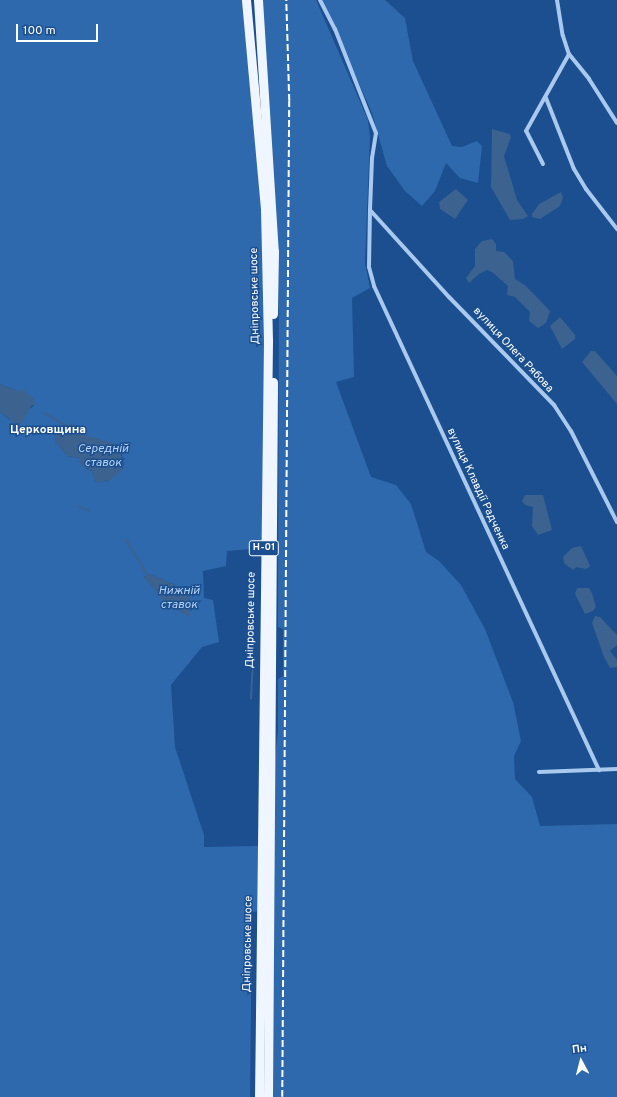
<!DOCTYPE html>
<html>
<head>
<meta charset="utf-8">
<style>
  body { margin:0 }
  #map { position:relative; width:617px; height:1097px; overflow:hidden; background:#1b4f8f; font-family:Overpass,sans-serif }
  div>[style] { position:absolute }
  .green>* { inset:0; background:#2e69ad }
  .water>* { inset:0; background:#3c6290 }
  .stream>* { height:1.5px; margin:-0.75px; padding:0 0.75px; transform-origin:0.75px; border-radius:0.75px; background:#3c6290 }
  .street>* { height:4px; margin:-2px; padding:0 2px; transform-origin:2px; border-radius:2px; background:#a9c9ee }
  .primary>* { height:9px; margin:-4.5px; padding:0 4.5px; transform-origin:4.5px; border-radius:4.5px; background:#f0f6ff }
  .rail>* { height:1.5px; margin-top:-0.75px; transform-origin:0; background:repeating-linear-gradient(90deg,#fff 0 7px,transparent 0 10px) }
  span { translate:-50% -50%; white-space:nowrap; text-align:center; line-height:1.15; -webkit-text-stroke:3px #1b4f8f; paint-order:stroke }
  .shield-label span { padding:1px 3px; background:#1b4f8f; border:1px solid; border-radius:3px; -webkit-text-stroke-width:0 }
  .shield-label { font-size:10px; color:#fff; font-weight:700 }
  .street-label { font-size:11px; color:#fff }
  .neighbourhood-label { font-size:12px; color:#fff; font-weight:700 }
  .water-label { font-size:12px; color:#b5d3f5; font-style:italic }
  .north { position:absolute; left:561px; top:1041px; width:40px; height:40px; -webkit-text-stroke:3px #1b4f8f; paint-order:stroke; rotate:353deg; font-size:11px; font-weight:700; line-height:16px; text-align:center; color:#fff }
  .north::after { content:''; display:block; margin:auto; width:14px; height:18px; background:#fff; clip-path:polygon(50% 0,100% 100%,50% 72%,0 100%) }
  .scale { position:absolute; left:16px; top:24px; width:82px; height:18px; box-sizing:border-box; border:2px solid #fff; border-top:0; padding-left:5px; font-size:12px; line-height:14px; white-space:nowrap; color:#fff; -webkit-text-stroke:3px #1b4f8f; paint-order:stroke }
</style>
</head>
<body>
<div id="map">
  <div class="green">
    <i style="clip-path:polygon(evenodd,0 0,245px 0,265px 209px,264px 552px,251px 549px,227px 551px,226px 566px,203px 571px,204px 598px,213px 600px,219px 642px,202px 647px,171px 685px,175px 747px,204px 835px,204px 847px,261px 846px,261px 911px,252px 912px,250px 1097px,0 1097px,0 412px,10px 420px,34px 406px,18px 391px,0 384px,0 0,58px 427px,93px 438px,121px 451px,124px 465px,107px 482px,105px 480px,101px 483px,95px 481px,92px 471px,86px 469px,79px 458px,67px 456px,56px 442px,54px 431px,58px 427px,0 0,150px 574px,177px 586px,191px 587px,173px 609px,144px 577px,150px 574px)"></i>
    <i style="clip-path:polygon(262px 0,316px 0,368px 120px,370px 137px,365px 263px,370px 288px,352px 298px,354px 377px,336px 382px,371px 477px,396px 485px,411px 504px,426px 552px,439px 561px,461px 585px,485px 629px,513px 702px,521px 741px,514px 756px,515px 779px,532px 797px,540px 826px,617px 824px,617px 1097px,268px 1097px,270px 797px,278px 731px,278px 679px,283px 676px,283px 629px,278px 627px,279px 272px)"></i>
    <i style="clip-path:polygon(322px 0,385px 0,405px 18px,413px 61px,452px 146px,462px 147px,477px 141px,482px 146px,478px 183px,460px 178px,446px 163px,435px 191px,422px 206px,405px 191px,387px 166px,372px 113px)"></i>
  </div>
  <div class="water">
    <i style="clip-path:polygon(492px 129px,510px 134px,511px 137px,504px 156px,517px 200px,528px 216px,523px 219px,510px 220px,491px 187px)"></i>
    <i style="clip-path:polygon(456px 189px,468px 200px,455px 219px,440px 209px,439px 202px)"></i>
    <i style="clip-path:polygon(561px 192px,563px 198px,560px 206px,540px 219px,532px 217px,532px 214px,539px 204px)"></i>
    <i style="clip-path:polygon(492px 239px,496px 244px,496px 251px,504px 252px,513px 261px,515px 279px,526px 286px,550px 311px,546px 323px,538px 328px,529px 321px,530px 312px,515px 297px,507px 295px,508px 286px,492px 272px,487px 270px,479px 274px,469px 283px,466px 278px,475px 266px,475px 249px,482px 241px)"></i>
    <i style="clip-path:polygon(560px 317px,575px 335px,575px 339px,562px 349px,550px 326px)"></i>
    <i style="clip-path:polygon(591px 351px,595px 351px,617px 376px,617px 404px,582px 362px)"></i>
    <i style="clip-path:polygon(0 384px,18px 391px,22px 389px,34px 399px,35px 406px,32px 405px,21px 424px,16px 424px,0 412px)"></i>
    <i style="clip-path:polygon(73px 424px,81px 429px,81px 434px,120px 445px,123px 469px,108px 482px,105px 480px,101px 483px,95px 481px,92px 471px,81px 466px,79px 458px,67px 456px,56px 442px,54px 431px,58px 427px)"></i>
    <i style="clip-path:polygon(525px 495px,543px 495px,552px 530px,538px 535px,532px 526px,533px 507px,525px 505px,522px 501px)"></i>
    <i style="clip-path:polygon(581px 546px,590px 566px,586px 569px,576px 567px,573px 570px,564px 563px,563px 557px,572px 548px)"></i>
    <i style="clip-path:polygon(150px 574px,177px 586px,191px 587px,189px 617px,164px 602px,144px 577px)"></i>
    <i style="clip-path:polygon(577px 588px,589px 588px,592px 593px,596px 607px,593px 611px,585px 614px,575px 594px)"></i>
    <i style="clip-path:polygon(595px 616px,600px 617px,617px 635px,617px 645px,610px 651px,617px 660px,617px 667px,610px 668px,604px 657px,592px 623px)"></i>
  </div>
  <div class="stream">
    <i style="left:44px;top:413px;width:26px;rotate:29deg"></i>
    <i style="left:79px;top:506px;width:11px;rotate:27deg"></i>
    <i style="left:126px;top:539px;width:42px;rotate:58.6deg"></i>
    <i style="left:251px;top:699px;width:40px;rotate:-87.1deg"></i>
  </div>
  <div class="street">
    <i style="left:320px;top:0;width:33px;rotate:63deg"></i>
    <i style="left:335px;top:29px;width:112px;rotate:68.5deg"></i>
    <i style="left:376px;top:133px;width:25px;rotate:99deg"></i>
    <i style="left:372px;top:158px;width:51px;rotate:92.2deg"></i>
    <i style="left:370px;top:209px;width:58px;rotate:91deg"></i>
    <i style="left:369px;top:267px;width:20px;rotate:75deg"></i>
    <i style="left:374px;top:286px;width:534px;rotate:65.07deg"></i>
    <i style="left:557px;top:0;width:36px;rotate:81deg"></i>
    <i style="left:563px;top:36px;width:19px;rotate:72deg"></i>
    <i style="left:569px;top:54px;width:32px;rotate:51deg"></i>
    <i style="left:589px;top:79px;width:52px;rotate:57.5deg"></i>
    <i style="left:546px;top:98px;width:76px;rotate:68.5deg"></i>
    <i style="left:574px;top:169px;width:23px;rotate:59deg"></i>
    <i style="left:586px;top:189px;width:51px;rotate:52.2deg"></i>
    <i style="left:543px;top:164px;width:37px;rotate:-117deg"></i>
    <i style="left:526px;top:131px;width:88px;rotate:-60.8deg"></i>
    <i style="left:370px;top:210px;width:118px;rotate:47.8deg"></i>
    <i style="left:449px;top:297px;width:151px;rotate:45.8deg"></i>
    <i style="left:554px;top:405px;width:31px;rotate:57deg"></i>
    <i style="left:571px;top:431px;width:102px;rotate:63.2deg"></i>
    <i style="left:539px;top:772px;width:78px;rotate:-2.2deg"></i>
  </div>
  <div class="primary">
    <i style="left:246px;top:0;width:210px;rotate:84.8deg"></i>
    <i style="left:265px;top:209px;width:132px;rotate:88.7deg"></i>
    <i style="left:268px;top:341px;width:756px;rotate:90.68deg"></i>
    <i style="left:258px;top:0;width:252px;rotate:86.4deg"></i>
    <i style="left:274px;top:251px;width:63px;rotate:90.9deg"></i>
    <i style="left:268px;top:1097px;width:715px;rotate:-89.6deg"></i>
  </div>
  <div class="rail">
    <i style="left:282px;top:1097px;width:996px;rotate:-89.6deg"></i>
    <i style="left:289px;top:101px;width:101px;rotate:-91.7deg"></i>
  </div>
  <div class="shield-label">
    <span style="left:264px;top:548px">Н-01</span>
  </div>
  <div class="street-label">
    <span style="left:255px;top:296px;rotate:-91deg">Дніпровське шосе</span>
    <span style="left:513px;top:350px;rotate:47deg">вулиця Олега Рябова</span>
    <span style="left:478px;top:489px;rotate:65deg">вулиця Клавдії Радченка</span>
    <span style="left:251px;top:620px;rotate:-89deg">Дніпровське шосе</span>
    <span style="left:248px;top:944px;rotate:-89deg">Дніпровське шосе</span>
  </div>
  <div class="neighbourhood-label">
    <span style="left:48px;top:431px">Церковщина</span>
  </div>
  <div class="water-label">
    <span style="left:103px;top:457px">Середній<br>ставок</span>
    <span style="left:179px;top:599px">Нижній<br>ставок</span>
  </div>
  <div class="north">Пн</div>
  <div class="scale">100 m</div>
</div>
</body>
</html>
